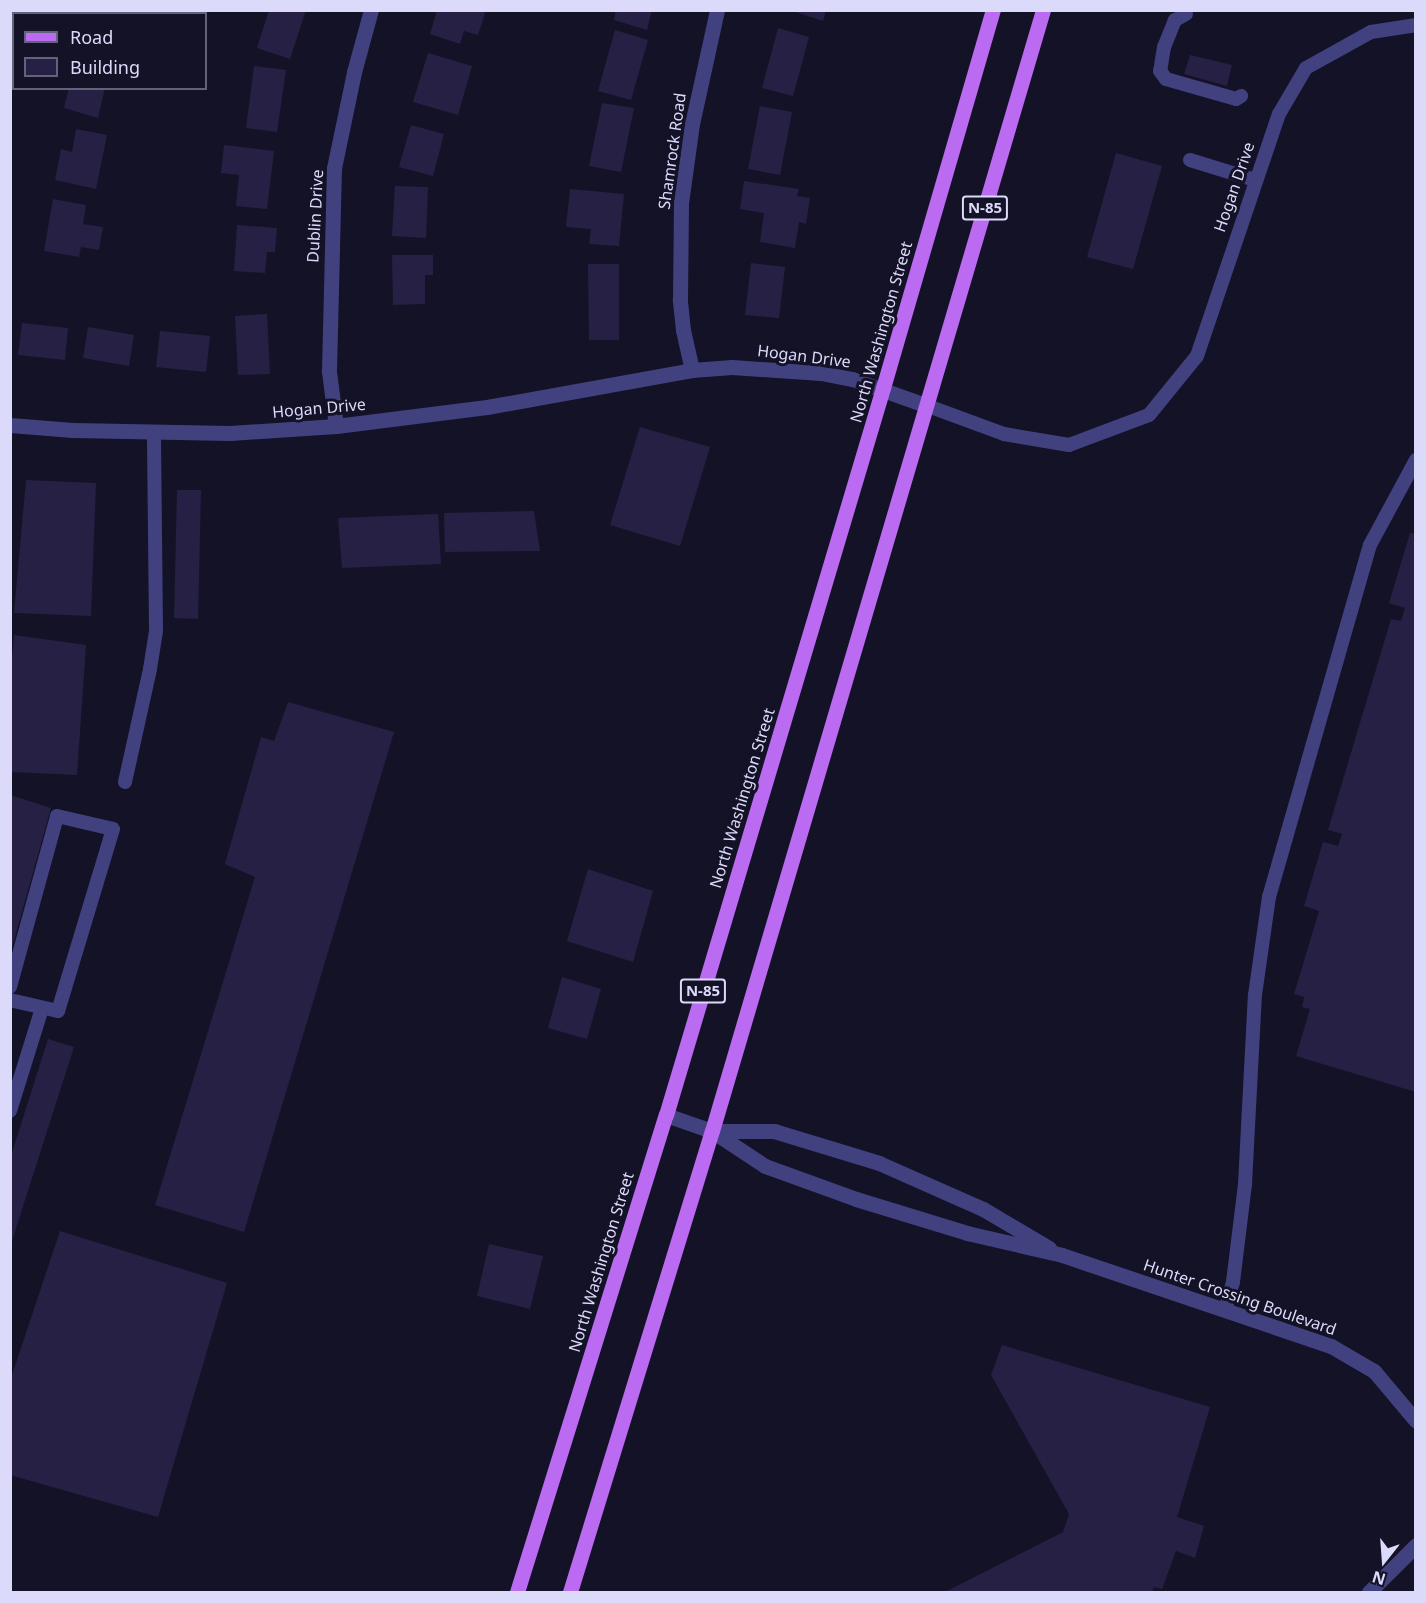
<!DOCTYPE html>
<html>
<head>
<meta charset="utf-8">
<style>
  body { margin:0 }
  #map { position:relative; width:1426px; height:1603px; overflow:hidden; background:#141226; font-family:"Noto Sans",sans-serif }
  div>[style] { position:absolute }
  .building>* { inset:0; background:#262045 }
  .service>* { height:14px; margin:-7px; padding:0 7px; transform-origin:7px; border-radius:7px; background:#414180 }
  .minor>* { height:15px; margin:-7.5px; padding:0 7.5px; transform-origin:7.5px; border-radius:7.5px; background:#414180 }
  .primary>* { height:15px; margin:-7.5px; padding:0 7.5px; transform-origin:7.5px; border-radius:7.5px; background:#ba6bf1 }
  span { translate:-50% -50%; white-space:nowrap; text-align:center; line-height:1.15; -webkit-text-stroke:6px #141226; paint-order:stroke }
  .shield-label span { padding:2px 4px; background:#141226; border:2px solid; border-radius:4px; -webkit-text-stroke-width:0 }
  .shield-label { font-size:15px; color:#dcdafb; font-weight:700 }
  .street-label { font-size:16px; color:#dcdafb }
  .frame { position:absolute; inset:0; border:12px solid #dcdafb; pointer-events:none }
  .legend { position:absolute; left:12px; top:12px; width:195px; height:78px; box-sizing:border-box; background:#141226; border:2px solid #64627b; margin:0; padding:8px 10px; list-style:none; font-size:18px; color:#dcdafb }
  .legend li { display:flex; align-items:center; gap:12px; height:30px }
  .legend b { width:30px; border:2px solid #64627b }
  .north { position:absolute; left:1354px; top:1531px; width:60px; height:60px; -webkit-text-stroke:4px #141226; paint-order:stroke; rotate:197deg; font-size:16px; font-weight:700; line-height:24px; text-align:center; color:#dcdafb }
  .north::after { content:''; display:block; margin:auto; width:21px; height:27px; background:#dcdafb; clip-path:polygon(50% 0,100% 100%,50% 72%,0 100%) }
</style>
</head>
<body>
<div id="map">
  <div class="building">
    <i style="clip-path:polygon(93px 10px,130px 10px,130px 14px,93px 14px)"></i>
    <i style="clip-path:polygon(269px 10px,306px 10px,290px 59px,257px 48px)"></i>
    <i style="clip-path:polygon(437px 10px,486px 10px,478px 35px,464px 31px,460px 44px,430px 34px)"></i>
    <i style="clip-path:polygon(616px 10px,652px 10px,647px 30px,614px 20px)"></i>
    <i style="clip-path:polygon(789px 10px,826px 10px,823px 21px)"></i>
    <i style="clip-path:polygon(778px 28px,809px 37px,793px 96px,762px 88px)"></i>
    <i style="clip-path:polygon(615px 30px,648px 40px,631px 100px,598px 91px)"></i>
    <i style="clip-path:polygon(428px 53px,472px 66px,458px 115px,413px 102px)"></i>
    <i style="clip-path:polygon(1190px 55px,1232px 65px,1227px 86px,1184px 74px)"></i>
    <i style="clip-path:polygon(254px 66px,286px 70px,277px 132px,246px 128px)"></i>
    <i style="clip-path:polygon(69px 88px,105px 88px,98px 118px,64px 108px)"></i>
    <i style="clip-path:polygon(602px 103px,634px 108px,621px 172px,589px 166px)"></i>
    <i style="clip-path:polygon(760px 106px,792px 112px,780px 175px,748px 169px)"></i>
    <i style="clip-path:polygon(411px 125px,444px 134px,433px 176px,399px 167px)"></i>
    <i style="clip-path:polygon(76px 129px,107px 135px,96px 189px,55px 180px,61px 149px,72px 152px)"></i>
    <i style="clip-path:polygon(224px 145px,274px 151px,267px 209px,236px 206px,239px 175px,221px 173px)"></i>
    <i style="clip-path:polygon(1116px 153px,1162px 166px,1133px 269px,1087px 257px)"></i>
    <i style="clip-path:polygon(744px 181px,799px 189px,797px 196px,810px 198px,806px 224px,799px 222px,795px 248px,760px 242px,764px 213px,740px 209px)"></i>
    <i style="clip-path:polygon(395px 186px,428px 187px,426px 238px,392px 236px)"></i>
    <i style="clip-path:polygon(570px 189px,624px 194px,619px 246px,589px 244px,591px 229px,566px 227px)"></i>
    <i style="clip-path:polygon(53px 199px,86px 205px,83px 224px,103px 227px,99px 250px,81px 247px,79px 257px,44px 251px)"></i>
    <i style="clip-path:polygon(237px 225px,277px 228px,275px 252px,267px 252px,265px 273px,234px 271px)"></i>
    <i style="clip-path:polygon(392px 255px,433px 255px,433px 275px,425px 275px,425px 304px,393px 305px)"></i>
    <i style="clip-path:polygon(751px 263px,785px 267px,779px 318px,745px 315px)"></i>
    <i style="clip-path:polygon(588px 264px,619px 264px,619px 340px,589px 340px)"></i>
    <i style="clip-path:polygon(267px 314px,270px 374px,238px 375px,235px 316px)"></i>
    <i style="clip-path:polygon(22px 323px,68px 328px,65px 360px,18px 355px)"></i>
    <i style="clip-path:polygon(88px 327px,134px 335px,129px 366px,83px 358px)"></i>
    <i style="clip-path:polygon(160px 331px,210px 336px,206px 372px,156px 367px)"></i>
    <i style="clip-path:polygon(640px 427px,710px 447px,680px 546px,610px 525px)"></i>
    <i style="clip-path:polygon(26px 480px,96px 483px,91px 616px,14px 613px)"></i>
    <i style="clip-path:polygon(177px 490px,201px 490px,198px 619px,174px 618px)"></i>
    <i style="clip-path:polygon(534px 511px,540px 551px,445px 552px,444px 513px)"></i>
    <i style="clip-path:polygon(438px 514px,441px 564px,342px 568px,338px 518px)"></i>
    <i style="clip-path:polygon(1410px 533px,1416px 534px,1416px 1092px,1296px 1056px,1310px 1009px,1302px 1007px,1304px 997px,1294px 994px,1319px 911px,1304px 906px,1323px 842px,1338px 846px,1342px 834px,1328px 830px,1391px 619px,1401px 621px,1405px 608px,1389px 603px)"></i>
    <i style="clip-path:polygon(14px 635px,86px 645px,77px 775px,10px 772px,10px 681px)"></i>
    <i style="clip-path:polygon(288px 702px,394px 732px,244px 1232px,155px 1205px,255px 877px,225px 864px,261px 737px,274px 741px)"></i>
    <i style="clip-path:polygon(10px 795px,51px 808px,11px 951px,10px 951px)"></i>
    <i style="clip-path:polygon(588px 869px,653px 891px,633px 962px,567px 941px)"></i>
    <i style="clip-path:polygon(562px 977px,601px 989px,587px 1039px,548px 1028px)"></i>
    <i style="clip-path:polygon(48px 1039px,74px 1047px,10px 1247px,10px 1159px)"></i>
    <i style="clip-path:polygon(60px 1231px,227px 1283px,158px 1517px,10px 1475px,10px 1381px)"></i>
    <i style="clip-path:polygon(489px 1244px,543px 1256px,530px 1309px,477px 1296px)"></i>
    <i style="clip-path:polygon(1002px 1345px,1210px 1407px,1177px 1517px,1204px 1526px,1195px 1558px,1176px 1551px,1162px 1589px,1154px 1587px,1152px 1592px,945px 1592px,1063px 1532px,1069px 1514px,991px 1375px)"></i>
  </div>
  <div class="service">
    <i style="left:1186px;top:14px;width:13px;rotate:151deg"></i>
    <i style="left:1175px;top:20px;width:29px;rotate:112deg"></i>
    <i style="left:1164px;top:47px;width:24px;rotate:99deg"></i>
    <i style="left:1160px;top:71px;width:10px;rotate:53deg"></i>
    <i style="left:1166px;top:79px;width:73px;rotate:15.9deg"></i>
    <i style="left:1236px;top:99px;width:6px;rotate:-31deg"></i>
    <i style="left:1190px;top:160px;width:68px;rotate:17.1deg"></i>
    <i style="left:928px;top:406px;width:81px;rotate:20.2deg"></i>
    <i style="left:1004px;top:434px;width:66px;rotate:9.6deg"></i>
    <i style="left:1069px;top:445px;width:85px;rotate:-20.6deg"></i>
    <i style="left:1149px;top:415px;width:76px;rotate:-50.9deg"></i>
    <i style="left:1197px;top:356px;width:256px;rotate:-71.3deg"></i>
    <i style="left:1279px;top:114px;width:53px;rotate:-59.6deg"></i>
    <i style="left:1306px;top:68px;width:74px;rotate:-29deg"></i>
    <i style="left:1371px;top:32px;width:46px;rotate:-8.8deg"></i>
    <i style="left:125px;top:782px;width:116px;rotate:-77.5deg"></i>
    <i style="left:150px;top:669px;width:39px;rotate:-81deg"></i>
    <i style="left:156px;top:630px;width:198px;rotate:-90.6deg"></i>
    <i style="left:10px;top:987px;width:177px;rotate:-74.6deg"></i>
    <i style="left:57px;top:816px;width:57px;rotate:13.1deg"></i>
    <i style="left:113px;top:829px;width:190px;rotate:106.8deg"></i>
    <i style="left:58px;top:1011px;width:49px;rotate:-167.1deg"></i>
    <i style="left:10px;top:1111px;width:108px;rotate:-72.7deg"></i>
    <i style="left:1225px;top:1310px;width:29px;rotate:-74deg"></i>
    <i style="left:1233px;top:1282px;width:99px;rotate:-83deg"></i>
    <i style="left:1245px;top:1184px;width:189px;rotate:-87deg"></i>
    <i style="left:1255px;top:995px;width:99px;rotate:-81.9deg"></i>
    <i style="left:1269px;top:897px;width:366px;rotate:-74deg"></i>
    <i style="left:1370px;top:545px;width:97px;rotate:-61.6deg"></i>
  </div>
  <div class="minor">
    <i style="left:18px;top:14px;width:4px;rotate:-76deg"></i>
    <i style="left:10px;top:41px;width:12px;rotate:-70deg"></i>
    <i style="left:692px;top:370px;width:41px;rotate:-102.7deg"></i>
    <i style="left:683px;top:330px;width:31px;rotate:-96deg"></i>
    <i style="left:680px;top:299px;width:96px;rotate:-89.4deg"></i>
    <i style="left:681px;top:203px;width:80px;rotate:-82.1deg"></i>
    <i style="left:692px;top:124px;width:117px;rotate:-77.6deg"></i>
    <i style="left:10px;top:425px;width:63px;rotate:4.5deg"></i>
    <i style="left:73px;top:430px;width:157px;rotate:1.1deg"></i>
    <i style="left:230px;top:433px;width:106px;rotate:-3.8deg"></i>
    <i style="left:336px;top:426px;width:152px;rotate:-7.2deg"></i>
    <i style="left:487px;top:407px;width:208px;rotate:-10.2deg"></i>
    <i style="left:692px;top:370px;width:40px;rotate:-4.3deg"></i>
    <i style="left:732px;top:367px;width:89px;rotate:3.9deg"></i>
    <i style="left:821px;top:373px;width:32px;rotate:11deg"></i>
    <i style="left:852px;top:379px;width:81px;rotate:19.6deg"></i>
    <i style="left:336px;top:426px;width:55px;rotate:-97.3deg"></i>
    <i style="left:329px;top:371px;width:203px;rotate:-88.6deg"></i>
    <i style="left:334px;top:168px;width:98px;rotate:-78.2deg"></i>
    <i style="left:354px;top:72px;width:64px;rotate:-74.7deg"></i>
    <i style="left:666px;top:1115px;width:49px;rotate:19.2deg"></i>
    <i style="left:712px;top:1131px;width:64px;rotate:33.4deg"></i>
    <i style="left:765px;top:1166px;width:97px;rotate:19.9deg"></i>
    <i style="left:856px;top:1199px;width:116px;rotate:17deg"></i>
    <i style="left:967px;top:1233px;width:98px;rotate:13deg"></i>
    <i style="left:1062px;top:1255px;width:284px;rotate:18.7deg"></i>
    <i style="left:1331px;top:1346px;width:50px;rotate:30.2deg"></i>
    <i style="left:1374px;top:1371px;width:65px;rotate:50deg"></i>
    <i style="left:712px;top:1131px;width:62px"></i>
    <i style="left:774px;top:1131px;width:110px;rotate:16.9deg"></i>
    <i style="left:879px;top:1163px;width:114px;rotate:23.9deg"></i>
    <i style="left:983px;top:1209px;width:77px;rotate:30.6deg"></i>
    <i style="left:1369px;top:1592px;width:66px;rotate:-45deg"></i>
  </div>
  <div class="primary">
    <i style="left:517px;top:1592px;width:500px;rotate:-72.7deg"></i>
    <i style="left:666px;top:1115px;width:759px;rotate:-73.38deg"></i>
    <i style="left:883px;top:388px;width:394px;rotate:-73.8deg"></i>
    <i style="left:570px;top:1592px;width:482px;rotate:-72.9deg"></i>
    <i style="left:712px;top:1131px;width:1169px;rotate:-73.55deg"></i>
  </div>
  <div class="shield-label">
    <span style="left:985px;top:208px">N-85</span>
    <span style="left:703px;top:991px">N-85</span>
  </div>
  <div class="street-label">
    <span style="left:672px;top:151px;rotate:-82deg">Shamrock Road</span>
    <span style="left:1234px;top:187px;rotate:-71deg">Hogan Drive</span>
    <span style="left:315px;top:216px;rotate:-87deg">Dublin Drive</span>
    <span style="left:881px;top:332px;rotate:-74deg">North Washington Street</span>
    <span style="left:804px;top:356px;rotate:7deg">Hogan Drive</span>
    <span style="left:319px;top:408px;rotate:-5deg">Hogan Drive</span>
    <span style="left:742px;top:798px;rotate:-73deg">North Washington Street</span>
    <span style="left:601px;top:1262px;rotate:-73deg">North Washington Street</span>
    <span style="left:1240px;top:1297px;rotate:19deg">Hunter Crossing Boulevard</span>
  </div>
  <div class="frame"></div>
  <ul class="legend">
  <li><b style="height:8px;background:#ba6bf1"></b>Road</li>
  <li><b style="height:16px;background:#262045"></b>Building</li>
  </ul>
  <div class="north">N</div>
</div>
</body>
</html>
